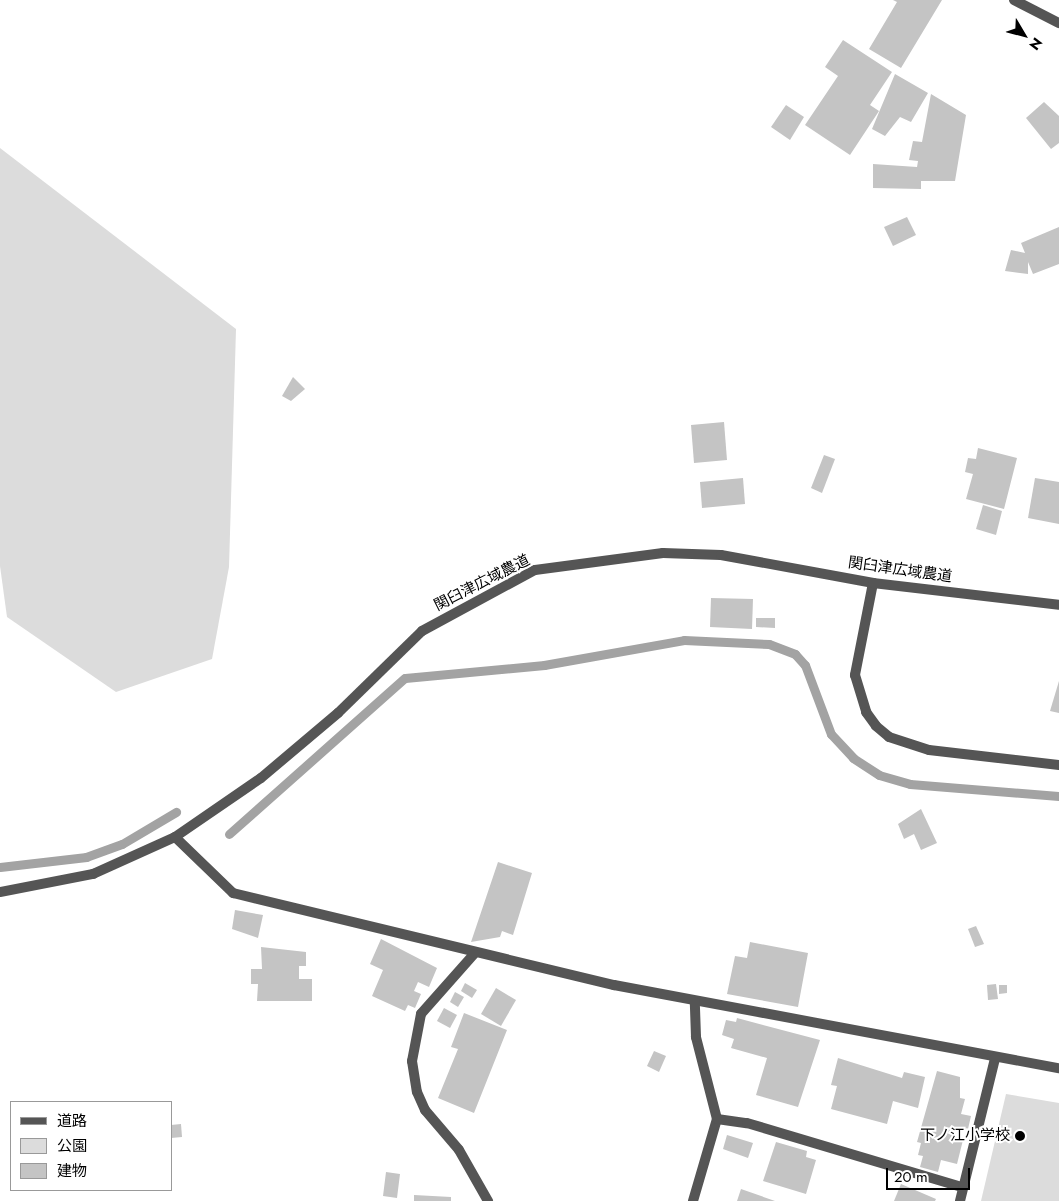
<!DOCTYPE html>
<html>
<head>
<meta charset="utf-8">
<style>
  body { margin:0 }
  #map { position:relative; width:1059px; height:1201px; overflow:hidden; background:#fff; font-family:Jost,"Noto Sans JP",sans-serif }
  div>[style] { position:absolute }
  .green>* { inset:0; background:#dcdcdc }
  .stream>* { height:9px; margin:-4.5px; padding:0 4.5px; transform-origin:4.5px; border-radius:4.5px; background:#a3a3a3 }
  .building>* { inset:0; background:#c4c4c4 }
  .minor>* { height:10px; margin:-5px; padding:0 5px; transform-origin:5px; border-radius:5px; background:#555 }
  .tertiary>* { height:10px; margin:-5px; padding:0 5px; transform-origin:5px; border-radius:5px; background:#555 }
  .dots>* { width:14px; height:14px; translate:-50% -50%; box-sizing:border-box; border:2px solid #fff; border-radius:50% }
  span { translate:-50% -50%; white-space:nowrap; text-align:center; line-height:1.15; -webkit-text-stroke:4px #fff; paint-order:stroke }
  .street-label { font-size:15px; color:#000 }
  .poi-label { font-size:15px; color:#000 }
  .right { translate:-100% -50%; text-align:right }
  .legend { position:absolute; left:10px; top:1101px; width:162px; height:90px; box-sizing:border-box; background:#fff; border:1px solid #999; margin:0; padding:6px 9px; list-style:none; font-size:15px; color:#000 }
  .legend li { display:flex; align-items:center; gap:10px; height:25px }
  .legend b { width:25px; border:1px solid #999 }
  .north { position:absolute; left:999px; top:10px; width:50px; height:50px; -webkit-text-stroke:4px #fff; paint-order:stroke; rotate:127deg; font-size:14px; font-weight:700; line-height:20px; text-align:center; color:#000 }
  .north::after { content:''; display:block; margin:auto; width:18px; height:22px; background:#000; clip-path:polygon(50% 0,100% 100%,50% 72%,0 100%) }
  .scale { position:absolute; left:886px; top:1168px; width:84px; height:22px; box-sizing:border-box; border:2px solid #000; border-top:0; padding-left:6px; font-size:15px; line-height:18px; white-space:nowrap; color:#000; -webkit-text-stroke:4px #fff; paint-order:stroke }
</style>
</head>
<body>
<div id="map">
  <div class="green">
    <i style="clip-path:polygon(0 148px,236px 329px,229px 567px,212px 659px,116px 692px,7px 617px,0 566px)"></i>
    <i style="clip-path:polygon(1006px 1094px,1059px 1103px,1059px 1201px,981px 1201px)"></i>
  </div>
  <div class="stream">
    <i style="left:229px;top:834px;width:235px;rotate:-41.6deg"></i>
    <i style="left:405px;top:678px;width:140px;rotate:-5.3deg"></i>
    <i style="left:544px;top:665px;width:142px;rotate:-10.1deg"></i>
    <i style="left:684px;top:640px;width:85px;rotate:2.7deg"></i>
    <i style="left:769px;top:644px;width:28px;rotate:21deg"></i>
    <i style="left:795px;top:654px;width:15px;rotate:48deg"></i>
    <i style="left:805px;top:665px;width:74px;rotate:69.4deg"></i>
    <i style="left:831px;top:734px;width:33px;rotate:47deg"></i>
    <i style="left:853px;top:758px;width:31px;rotate:33deg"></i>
    <i style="left:879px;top:775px;width:32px;rotate:16deg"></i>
    <i style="left:910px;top:784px;width:149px;rotate:4.6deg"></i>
    <i style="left:0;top:867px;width:87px;rotate:-6.6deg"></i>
    <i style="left:86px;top:857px;width:38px;rotate:-20deg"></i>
    <i style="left:122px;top:844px;width:63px;rotate:-30.7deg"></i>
  </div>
  <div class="building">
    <i style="clip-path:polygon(893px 0,942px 0,901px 68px,869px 49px,897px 2px)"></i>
    <i style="clip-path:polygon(843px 40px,892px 72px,870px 105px,879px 111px,850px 155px,805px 125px,838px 76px,825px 67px)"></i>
    <i style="clip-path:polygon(895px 74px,928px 93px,911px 122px,900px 117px,885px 136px,872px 129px)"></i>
    <i style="clip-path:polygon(931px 94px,966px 115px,955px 181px,921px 181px,921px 189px,873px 188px,873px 164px,917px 167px,918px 161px,909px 160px,913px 141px,922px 142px)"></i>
    <i style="clip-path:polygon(1044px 102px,1059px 116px,1059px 143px,1051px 149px,1026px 118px)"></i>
    <i style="clip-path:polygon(786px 105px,804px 117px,790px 140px,771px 127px)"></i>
    <i style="clip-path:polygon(907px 217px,916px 235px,893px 246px,884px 227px)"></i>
    <i style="clip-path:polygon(1059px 227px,1059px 264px,1033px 274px,1028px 262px,1028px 274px,1005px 271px,1011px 250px,1025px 253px,1021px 243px)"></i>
    <i style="clip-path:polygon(293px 377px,305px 389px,291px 401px,282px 396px)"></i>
    <i style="clip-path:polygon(724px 422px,727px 460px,694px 463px,691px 425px)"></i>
    <i style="clip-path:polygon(978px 448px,1017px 458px,1004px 509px,966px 499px,973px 474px,965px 472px,968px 458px,976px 459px)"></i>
    <i style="clip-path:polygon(824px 455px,835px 459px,822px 493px,811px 488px)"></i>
    <i style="clip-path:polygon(743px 478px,745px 504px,702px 508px,700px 482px)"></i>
    <i style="clip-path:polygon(1035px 478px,1059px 482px,1059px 524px,1028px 518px)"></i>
    <i style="clip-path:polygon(983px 505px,1002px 511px,996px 535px,976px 529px)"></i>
    <i style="clip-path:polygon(711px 598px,753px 599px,752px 629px,710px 627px)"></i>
    <i style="clip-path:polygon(756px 618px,775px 618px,775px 628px,756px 627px)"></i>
    <i style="clip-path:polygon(1059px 681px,1059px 713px,1050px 711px)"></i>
    <i style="clip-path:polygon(921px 809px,937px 843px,921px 850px,914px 834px,904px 839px,898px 824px)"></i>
    <i style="clip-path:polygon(498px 862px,532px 873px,513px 935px,502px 931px,500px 937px,471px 942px)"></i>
    <i style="clip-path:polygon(235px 910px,263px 915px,258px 938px,232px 929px)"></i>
    <i style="clip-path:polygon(976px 926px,984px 944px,975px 947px,968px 929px)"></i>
    <i style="clip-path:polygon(381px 939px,437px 968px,429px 987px,418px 982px,414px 991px,421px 994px,415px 1008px,408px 1005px,405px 1011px,372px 996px,383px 970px,370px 964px)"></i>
    <i style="clip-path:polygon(750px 942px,808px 953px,798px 1007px,727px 994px,735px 956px,747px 958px)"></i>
    <i style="clip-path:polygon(261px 947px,306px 952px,306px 966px,299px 966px,299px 979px,312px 979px,312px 1001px,257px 1001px,258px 984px,251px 984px,251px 969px,262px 969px)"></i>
    <i style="clip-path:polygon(465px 983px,477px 990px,472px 998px,461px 991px)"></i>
    <i style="clip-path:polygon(996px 984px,998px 999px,988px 1000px,987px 985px)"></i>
    <i style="clip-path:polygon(999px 985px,1007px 985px,1007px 993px,999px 994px)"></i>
    <i style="clip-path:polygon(496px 988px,516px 1000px,501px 1026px,481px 1014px)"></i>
    <i style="clip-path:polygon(455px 992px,464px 997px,458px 1007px,450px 1002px)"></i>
    <i style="clip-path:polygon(444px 1008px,457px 1015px,450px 1028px,437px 1021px)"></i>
    <i style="clip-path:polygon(464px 1013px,507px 1030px,474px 1113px,438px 1098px,458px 1049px,451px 1047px)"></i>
    <i style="clip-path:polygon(737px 1018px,820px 1040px,798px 1107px,756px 1095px,767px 1058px,731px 1048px,734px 1039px,722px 1035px,726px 1020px,736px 1022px)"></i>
    <i style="clip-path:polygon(654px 1051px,666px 1056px,659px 1072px,647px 1066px)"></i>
    <i style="clip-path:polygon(838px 1058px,902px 1078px,904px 1072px,925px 1077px,918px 1108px,893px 1101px,887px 1124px,831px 1109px,837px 1086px,831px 1085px)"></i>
    <i style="clip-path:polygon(937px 1071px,960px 1077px,960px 1098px,965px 1099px,961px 1114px,971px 1116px,968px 1129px,957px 1127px,954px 1139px,963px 1140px,957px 1164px,941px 1160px,938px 1172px,920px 1167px,923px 1156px,918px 1155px,921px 1143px,917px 1142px)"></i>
    <i style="clip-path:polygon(181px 1124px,182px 1137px,171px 1138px,171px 1125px)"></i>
    <i style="clip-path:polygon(727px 1135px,753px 1143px,748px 1158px,723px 1149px)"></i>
    <i style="clip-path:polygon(776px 1142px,807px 1151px,806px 1157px,816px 1160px,806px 1194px,763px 1181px)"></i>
    <i style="clip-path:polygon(386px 1172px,400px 1174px,397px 1198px,383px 1196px)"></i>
    <i style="clip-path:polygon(901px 1184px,936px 1199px,935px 1201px,894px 1201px)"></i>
    <i style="clip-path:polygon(741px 1189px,775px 1201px,737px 1201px)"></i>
    <i style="clip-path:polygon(414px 1195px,451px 1197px,451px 1201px,414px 1201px)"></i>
  </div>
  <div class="minor">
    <i style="left:1014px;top:0;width:51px;rotate:27.1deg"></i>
    <i style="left:175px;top:837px;width:81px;rotate:44deg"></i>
    <i style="left:233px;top:893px;width:392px;rotate:13.6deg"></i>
    <i style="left:614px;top:985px;width:453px;rotate:10.6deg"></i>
    <i style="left:474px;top:954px;width:80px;rotate:131.5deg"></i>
    <i style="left:421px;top:1014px;width:48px;rotate:100.8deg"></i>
    <i style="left:412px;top:1061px;width:31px;rotate:81deg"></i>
    <i style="left:417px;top:1092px;width:20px;rotate:66deg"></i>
    <i style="left:425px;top:1110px;width:52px;rotate:49.6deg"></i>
    <i style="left:459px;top:1150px;width:59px;rotate:60.4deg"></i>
    <i style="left:717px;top:1119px;width:30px;rotate:8deg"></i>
    <i style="left:747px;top:1123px;width:224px;rotate:16.6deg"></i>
    <i style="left:693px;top:1201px;width:85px;rotate:-73.7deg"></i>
    <i style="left:717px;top:1119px;width:85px;rotate:-104.4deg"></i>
    <i style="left:696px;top:1037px;width:35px;rotate:-92deg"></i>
    <i style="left:960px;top:1201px;width:147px;rotate:-76.2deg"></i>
  </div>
  <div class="tertiary">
    <i style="left:873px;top:583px;width:94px;rotate:101.1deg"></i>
    <i style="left:855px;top:675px;width:39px;rotate:73deg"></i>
    <i style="left:866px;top:712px;width:17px;rotate:54deg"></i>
    <i style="left:876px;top:726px;width:17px;rotate:40deg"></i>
    <i style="left:889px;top:737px;width:42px;rotate:18deg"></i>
    <i style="left:929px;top:750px;width:131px;rotate:6.6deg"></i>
    <i style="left:0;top:892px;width:95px;rotate:-11deg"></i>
    <i style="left:93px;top:874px;width:90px;rotate:-24.3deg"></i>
    <i style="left:175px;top:837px;width:104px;rotate:-34.5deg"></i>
    <i style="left:261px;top:778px;width:101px;rotate:-40.2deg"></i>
    <i style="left:338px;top:713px;width:117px;rotate:-44.3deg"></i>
    <i style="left:422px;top:631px;width:128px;rotate:-28.4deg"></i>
    <i style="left:535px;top:570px;width:129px;rotate:-7.6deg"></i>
    <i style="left:663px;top:553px;width:58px;rotate:2deg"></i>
    <i style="left:721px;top:555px;width:155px;rotate:10.4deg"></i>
    <i style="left:873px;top:583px;width:187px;rotate:6.7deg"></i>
  </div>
  <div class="dots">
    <i style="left:1020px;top:1136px;background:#000"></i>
  </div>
  <div class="street-label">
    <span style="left:900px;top:570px;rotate:8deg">関臼津広域農道</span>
    <span style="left:482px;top:583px;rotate:-27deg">関臼津広域農道</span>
  </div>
  <div class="poi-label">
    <span class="right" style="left:1010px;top:1136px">下ノ江小学校</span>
  </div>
  <ul class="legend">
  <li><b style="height:6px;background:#555"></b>道路</li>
  <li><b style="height:14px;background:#dcdcdc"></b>公園</li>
  <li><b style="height:14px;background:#c4c4c4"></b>建物</li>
  </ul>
  <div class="north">N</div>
  <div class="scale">20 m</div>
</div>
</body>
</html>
